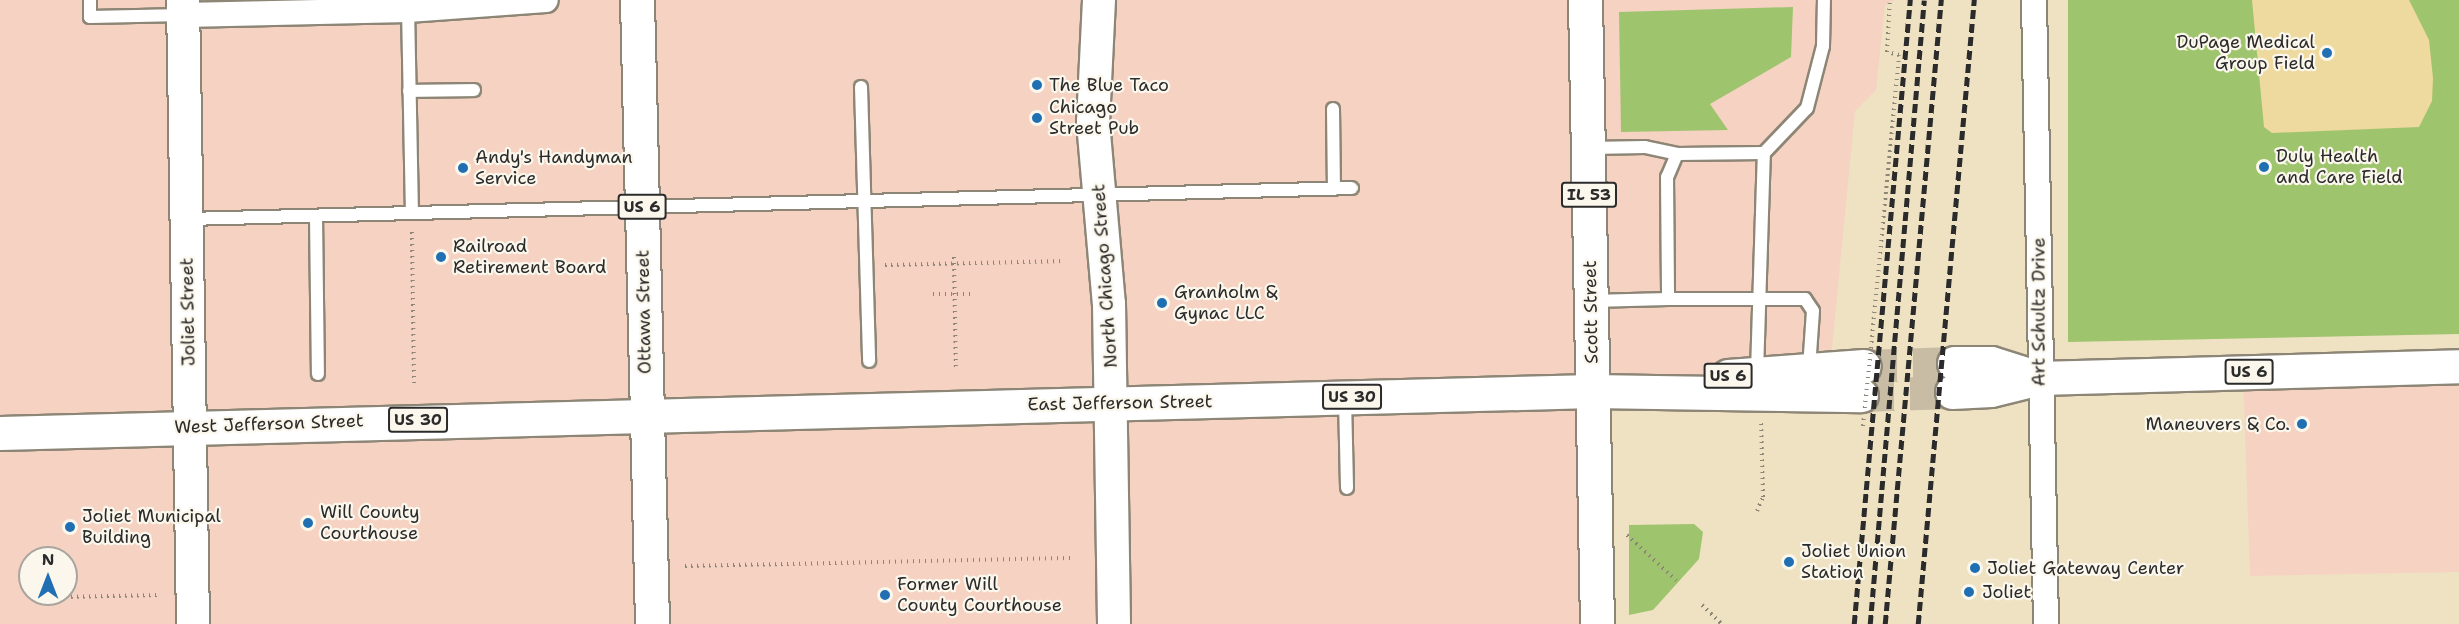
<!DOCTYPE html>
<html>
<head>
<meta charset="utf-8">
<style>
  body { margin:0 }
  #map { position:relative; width:2459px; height:624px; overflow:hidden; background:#efe2c2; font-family:"Shantell Sans",sans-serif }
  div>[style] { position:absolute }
  .built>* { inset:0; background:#f5d2c2 }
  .green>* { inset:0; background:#9fc46e }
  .sand>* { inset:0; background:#eeda9e }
  .primary-tunnel>* { height:33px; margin-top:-16.5px; transform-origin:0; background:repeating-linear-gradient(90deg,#c8bda4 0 33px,transparent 0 49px) }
  .path>* { height:4px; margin-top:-2px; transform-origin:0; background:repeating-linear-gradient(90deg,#8d8676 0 1.5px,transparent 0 6px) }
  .roads { filter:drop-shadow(2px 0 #8d8676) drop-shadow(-2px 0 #8d8676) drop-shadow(0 2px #8d8676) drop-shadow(0 -2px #8d8676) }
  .service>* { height:12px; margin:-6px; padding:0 6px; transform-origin:6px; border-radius:6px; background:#fff }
  .minor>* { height:24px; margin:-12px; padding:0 12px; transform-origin:12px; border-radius:12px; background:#fff }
  .tertiary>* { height:32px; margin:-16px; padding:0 16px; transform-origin:16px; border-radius:16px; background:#fff }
  .primary>* { height:33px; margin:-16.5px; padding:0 16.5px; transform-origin:16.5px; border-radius:16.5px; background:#fff }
  .rail>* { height:4.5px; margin-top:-2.25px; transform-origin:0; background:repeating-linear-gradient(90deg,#2b2b2b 0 9px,transparent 0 13.5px) }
  .path-bridge>* { height:4px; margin-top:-2px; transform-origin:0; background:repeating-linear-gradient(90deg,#8d8676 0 1.5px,transparent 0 6px) }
  .dots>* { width:16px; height:16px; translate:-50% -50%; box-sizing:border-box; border:3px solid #fbf7ec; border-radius:50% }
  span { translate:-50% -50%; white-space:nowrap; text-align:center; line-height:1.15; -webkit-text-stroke:4.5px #fbf7ec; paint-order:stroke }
  .shield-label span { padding:2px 4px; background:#fbf7ec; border:2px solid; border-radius:4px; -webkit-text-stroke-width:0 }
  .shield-label { font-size:16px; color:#2b2b2b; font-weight:700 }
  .poi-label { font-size:18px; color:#2b2b2b }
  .right { translate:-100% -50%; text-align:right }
  .left { translate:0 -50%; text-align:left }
  .street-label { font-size:18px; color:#2b2b2b }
  .north { position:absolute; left:18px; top:546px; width:60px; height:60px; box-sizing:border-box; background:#fbf7ec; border:2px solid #a8a59f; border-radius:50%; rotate:0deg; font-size:16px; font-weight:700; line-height:24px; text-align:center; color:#2b2b2b }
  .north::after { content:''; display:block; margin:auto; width:21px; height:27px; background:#1f6fb2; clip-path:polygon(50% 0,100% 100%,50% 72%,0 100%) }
</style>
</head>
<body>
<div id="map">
  <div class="built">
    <i style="clip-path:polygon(0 0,177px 0,185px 422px,0 427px)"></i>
    <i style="clip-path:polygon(187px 0,1895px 0,1885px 5px,1876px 90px,1855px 111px,1829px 379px,195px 422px)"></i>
    <i style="clip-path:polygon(2459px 370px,2459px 572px,2250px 576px,2243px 376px)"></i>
    <i style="clip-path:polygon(evenodd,1591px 393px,1594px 624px,0 624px,0 435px,1591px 393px,30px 558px,66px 558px,66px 594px,30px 594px,30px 558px)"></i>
  </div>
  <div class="green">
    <i style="clip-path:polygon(2068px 0,2459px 0,2459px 334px,2068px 342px)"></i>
    <i style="clip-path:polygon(1793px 7px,1791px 57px,1710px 104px,1728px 130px,1621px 132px,1619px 12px)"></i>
    <i style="clip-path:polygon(1694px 524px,1703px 532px,1699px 559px,1653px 610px,1629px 615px,1629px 525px)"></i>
  </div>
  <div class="sand">
    <i style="clip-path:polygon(2252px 0,2409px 0,2429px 40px,2433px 78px,2432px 101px,2419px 127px,2272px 133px,2264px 127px)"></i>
  </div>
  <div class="primary-tunnel">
    <i style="left:1864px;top:366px;width:90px;rotate:-1.9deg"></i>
    <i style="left:1861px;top:395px;width:91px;rotate:-1.9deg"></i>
  </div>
  <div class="path">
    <i style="left:412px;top:232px;width:151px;rotate:89.2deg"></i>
    <i style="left:954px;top:257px;width:112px;rotate:89deg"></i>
    <i style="left:885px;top:265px;width:180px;rotate:-1.3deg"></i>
    <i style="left:933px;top:294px;width:41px"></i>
    <i style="left:1872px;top:337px;width:283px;rotate:-84.5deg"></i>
    <i style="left:1899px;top:55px;width:12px;rotate:-166deg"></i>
    <i style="left:1887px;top:52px;width:52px;rotate:-86.7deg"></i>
    <i style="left:1757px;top:511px;width:15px;rotate:-67deg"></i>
    <i style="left:1763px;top:497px;width:74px;rotate:-91.5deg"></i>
    <i style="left:1627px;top:535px;width:67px;rotate:42.6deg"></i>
    <i style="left:685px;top:566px;width:386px;rotate:-1.2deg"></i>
    <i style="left:59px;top:597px;width:99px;rotate:-1.2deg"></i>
    <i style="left:1702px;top:605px;width:28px;rotate:44deg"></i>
  </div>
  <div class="roads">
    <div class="service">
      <i style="left:90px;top:0;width:17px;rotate:90deg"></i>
      <i style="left:90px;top:17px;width:93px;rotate:-1.2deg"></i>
      <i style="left:408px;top:7px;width:206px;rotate:88.9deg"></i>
      <i style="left:861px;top:87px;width:274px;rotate:88.3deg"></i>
      <i style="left:409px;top:91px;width:65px;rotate:-0.9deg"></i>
      <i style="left:1333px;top:109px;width:80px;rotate:89.3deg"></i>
      <i style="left:1589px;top:148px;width:56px;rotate:-1deg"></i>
      <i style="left:1645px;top:147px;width:33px;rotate:12deg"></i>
      <i style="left:1764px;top:153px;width:87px;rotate:179.3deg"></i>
      <i style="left:1677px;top:154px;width:25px;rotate:113deg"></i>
      <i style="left:1667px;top:177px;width:122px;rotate:89.5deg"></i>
      <i style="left:1668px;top:299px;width:137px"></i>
      <i style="left:1805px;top:299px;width:14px;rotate:56deg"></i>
      <i style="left:1813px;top:311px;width:57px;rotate:94deg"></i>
      <i style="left:316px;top:216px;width:158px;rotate:89.3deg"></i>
      <i style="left:187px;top:219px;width:1165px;rotate:-1.52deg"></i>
      <i style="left:1591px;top:301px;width:77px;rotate:-1.5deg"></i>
      <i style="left:1757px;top:372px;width:219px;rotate:-88.2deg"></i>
      <i style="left:1764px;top:153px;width:62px;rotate:-46.3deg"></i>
      <i style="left:1807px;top:108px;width:64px;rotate:-75.5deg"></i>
      <i style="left:1823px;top:46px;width:46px;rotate:-88.8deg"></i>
      <i style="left:1345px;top:399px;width:89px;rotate:88.7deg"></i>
    </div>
    <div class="minor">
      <i style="left:2034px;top:0;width:624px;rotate:88.9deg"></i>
      <i style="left:184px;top:15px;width:224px;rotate:-1.3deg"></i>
      <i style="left:408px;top:10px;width:138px;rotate:-4.1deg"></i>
    </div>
    <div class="tertiary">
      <i style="left:183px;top:0;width:624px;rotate:89.08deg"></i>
      <i style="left:1099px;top:0;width:122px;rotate:92.8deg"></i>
      <i style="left:1093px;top:122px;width:183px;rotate:85deg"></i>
      <i style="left:1109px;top:304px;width:320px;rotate:89.1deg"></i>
    </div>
    <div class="primary">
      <i style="left:637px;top:0;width:624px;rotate:88.62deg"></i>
      <i style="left:1585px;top:0;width:624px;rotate:88.9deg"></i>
      <i style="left:1954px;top:363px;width:37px"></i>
      <i style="left:1991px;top:363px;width:50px;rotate:17.4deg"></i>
      <i style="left:1728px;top:376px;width:136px;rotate:-4.2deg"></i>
      <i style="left:1952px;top:392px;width:39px;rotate:-3deg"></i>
      <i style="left:1991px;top:390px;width:49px;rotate:-14deg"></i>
      <i style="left:2039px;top:378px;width:420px;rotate:-1.6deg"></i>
      <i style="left:0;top:433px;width:1593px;rotate:-1.51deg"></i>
      <i style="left:1592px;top:391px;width:269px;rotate:0.9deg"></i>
    </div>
  </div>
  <div class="rail">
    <i style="left:1854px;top:624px;width:627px;rotate:-84.87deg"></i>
    <i style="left:1870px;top:624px;width:626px;rotate:-85.05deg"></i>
    <i style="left:1885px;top:624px;width:627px;rotate:-84.87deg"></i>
    <i style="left:1918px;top:624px;width:627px;rotate:-84.87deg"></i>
  </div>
  <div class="path-bridge">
    <i style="left:1863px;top:426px;width:89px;rotate:-84.2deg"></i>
  </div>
  <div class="dots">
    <i style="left:2327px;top:53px;background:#1f6fb2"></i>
    <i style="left:1037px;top:85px;background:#1f6fb2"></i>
    <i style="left:1037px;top:118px;background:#1f6fb2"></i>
    <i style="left:2264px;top:167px;background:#1f6fb2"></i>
    <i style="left:463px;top:168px;background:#1f6fb2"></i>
    <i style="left:441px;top:257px;background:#1f6fb2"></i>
    <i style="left:1162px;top:303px;background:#1f6fb2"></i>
    <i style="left:2302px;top:424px;background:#1f6fb2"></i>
    <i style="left:308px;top:523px;background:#1f6fb2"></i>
    <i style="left:70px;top:527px;background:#1f6fb2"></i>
    <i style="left:1789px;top:562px;background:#1f6fb2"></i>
    <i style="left:1975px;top:568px;background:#1f6fb2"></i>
    <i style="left:1969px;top:592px;background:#1f6fb2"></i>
    <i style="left:885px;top:595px;background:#1f6fb2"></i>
  </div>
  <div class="shield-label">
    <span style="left:1589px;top:195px">IL 53</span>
    <span style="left:642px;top:207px">US 6</span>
    <span style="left:2249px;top:372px">US 6</span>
    <span style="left:1728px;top:376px">US 6</span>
    <span style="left:1352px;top:397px">US 30</span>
    <span style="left:418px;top:420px">US 30</span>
  </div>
  <div class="poi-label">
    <span class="right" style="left:2315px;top:53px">DuPage Medical<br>Group Field</span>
    <span class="left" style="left:1049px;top:85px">The Blue Taco</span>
    <span class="left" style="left:1049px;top:118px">Chicago<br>Street Pub</span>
    <span class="left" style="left:2276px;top:167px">Duly Health<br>and Care Field</span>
    <span class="left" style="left:475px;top:168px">Andy's Handyman<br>Service</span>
    <span class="left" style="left:453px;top:257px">Railroad<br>Retirement Board</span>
    <span class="left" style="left:1174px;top:303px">Granholm &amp;<br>Gynac LLC</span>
    <span class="right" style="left:2290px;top:424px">Maneuvers &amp; Co.</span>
    <span class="left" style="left:320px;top:523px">Will County<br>Courthouse</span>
    <span class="left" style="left:82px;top:527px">Joliet Municipal<br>Building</span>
    <span class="left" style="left:1801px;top:562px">Joliet Union<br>Station</span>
    <span class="left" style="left:1987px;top:568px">Joliet Gateway Center</span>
    <span class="left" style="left:897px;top:595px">Former Will<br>County Courthouse</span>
    <span class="left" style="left:1982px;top:592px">Joliet</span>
  </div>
  <div class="street-label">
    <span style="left:1105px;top:276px;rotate:-94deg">North Chicago Street</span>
    <span style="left:188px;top:312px;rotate:-91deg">Joliet Street</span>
    <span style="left:644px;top:312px;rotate:-91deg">Ottawa Street</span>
    <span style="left:1591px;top:312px;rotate:-91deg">Scott Street</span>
    <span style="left:2039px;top:312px;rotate:-90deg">Art Schultz Drive</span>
    <span style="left:1120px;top:403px;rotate:-1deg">East Jefferson Street</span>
    <span style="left:269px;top:424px;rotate:-2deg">West Jefferson Street</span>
  </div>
  <div class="north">N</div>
</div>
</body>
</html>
